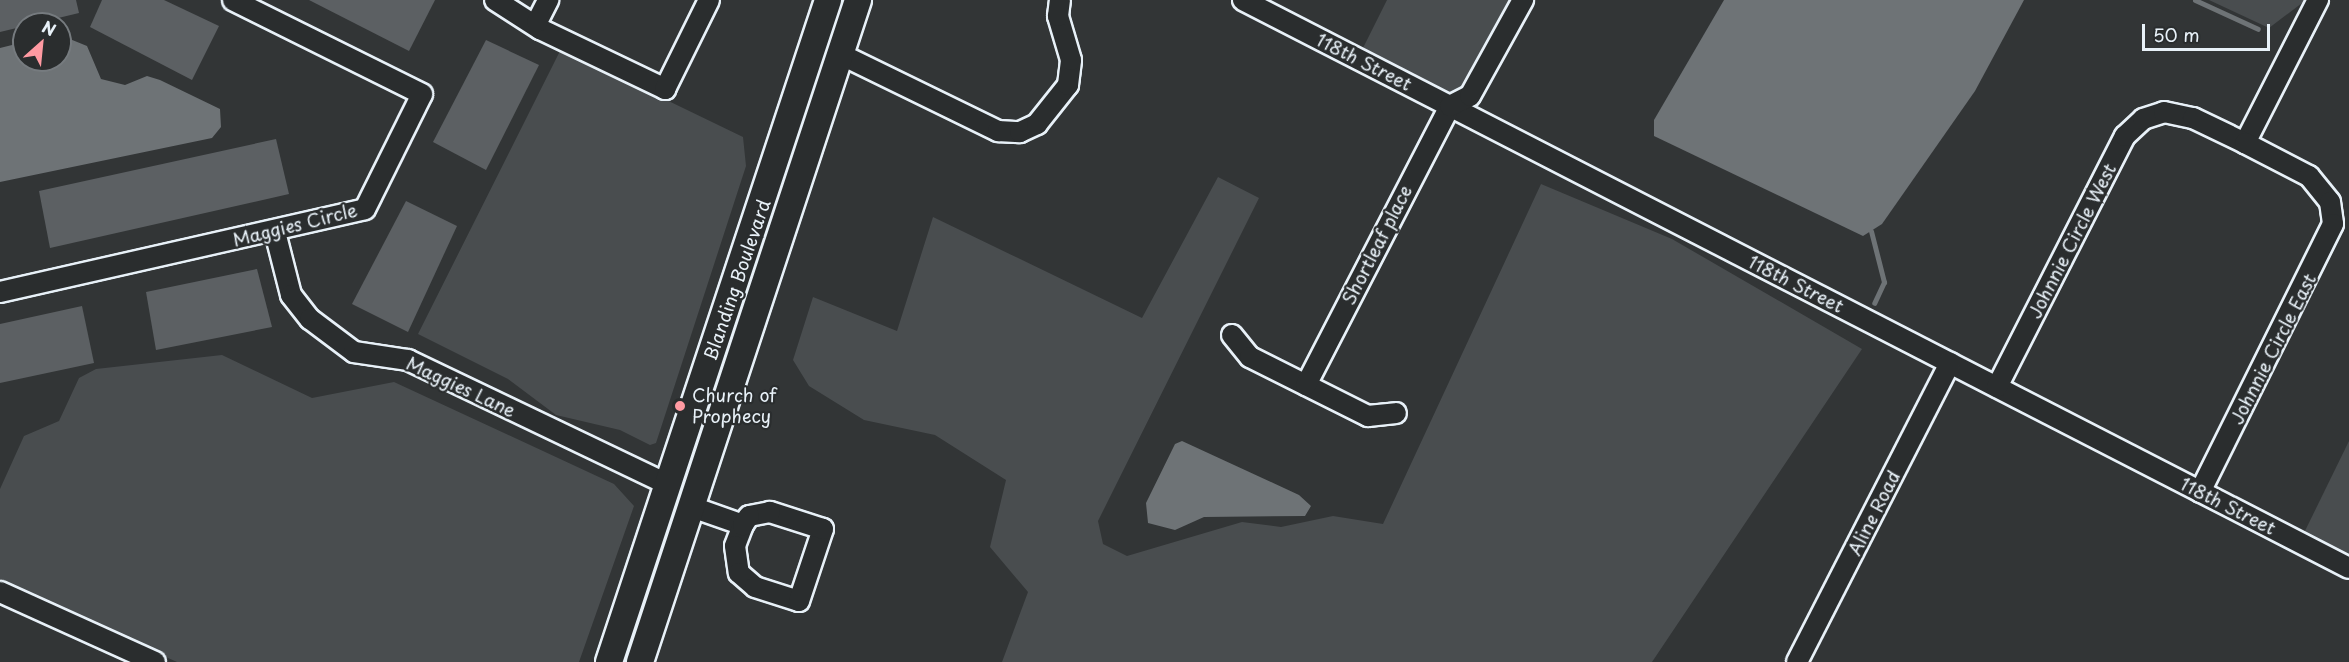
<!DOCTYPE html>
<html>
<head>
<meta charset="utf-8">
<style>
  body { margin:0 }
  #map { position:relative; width:2349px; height:662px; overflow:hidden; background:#323536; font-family:"Playpen Sans",sans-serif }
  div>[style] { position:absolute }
  .green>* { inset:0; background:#494d4f }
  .water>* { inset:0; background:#6e7376 }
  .stream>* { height:5px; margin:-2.5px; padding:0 2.5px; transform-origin:2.5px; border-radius:2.5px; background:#6e7376 }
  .building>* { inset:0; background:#5c6063 }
  .roads { filter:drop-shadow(2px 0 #e8f1f8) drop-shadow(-2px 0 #e8f1f8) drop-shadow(0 2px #e8f1f8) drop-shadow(0 -2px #e8f1f8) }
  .minor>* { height:20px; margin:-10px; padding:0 10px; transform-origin:10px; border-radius:10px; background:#2a2d2e }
  .major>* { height:26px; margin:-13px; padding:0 13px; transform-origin:13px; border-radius:13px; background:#2a2d2e }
  .dots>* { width:16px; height:16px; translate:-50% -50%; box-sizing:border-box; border:3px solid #2a2d2e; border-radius:50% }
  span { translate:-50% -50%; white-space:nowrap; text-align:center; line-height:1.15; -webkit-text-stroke:4.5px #2a2d2e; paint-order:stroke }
  .street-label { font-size:18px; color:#e8f1f8 }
  .poi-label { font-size:18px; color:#e8f1f8 }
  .left { translate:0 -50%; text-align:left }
  .north { position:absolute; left:12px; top:12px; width:60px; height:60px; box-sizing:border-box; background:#2a2d2e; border:2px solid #767b7f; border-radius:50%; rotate:27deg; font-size:16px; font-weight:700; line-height:24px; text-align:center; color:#e8f1f8 }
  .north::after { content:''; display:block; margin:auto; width:21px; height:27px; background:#ff9aa2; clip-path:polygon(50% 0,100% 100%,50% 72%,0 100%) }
  .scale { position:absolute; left:2142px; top:24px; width:128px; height:27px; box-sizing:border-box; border:3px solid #e8f1f8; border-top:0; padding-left:8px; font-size:18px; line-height:21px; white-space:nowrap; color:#e8f1f8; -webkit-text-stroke:4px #2a2d2e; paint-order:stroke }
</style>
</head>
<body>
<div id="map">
  <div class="green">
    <i style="clip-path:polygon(1387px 0,1511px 0,1459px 100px,1363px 48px)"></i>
    <i style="clip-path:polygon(2209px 0,2306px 0,2269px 28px)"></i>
    <i style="clip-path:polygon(561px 49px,743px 137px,746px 166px,656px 443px,650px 445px,620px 430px,556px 415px,508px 379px,418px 334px)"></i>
    <i style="clip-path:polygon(1218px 177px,1259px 198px,1098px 521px,1103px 544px,1127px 556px,1242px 522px,1281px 527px,1333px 516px,1383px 524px,1541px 184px,1672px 239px,1862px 349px,1652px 662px,1002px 662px,1028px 592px,990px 547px,1006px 480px,935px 435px,864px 420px,809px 386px,793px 360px,813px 297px,897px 331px,933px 217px,1142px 318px)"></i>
    <i style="clip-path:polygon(222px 355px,312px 398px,394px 382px,614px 484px,634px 506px,579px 662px,177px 662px,0 582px,0 489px,24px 436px,59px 421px,79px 378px,96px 369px)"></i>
    <i style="clip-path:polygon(2349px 441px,2349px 558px,2303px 535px)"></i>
  </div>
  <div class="water">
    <i style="clip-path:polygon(1724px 0,2024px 0,1975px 91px,1882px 224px,1863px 236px,1654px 136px,1654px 120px)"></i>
    <i style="clip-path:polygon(60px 35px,87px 46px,101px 79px,125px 85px,147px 76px,160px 80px,220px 109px,221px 127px,212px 138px,0 182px,0 48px,24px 42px,24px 60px,60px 60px)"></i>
    <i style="clip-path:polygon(1182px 441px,1299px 495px,1311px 506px,1305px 516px,1204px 517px,1175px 530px,1148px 523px,1146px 503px,1175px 444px)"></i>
  </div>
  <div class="stream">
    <i style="left:2195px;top:0;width:69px;rotate:24.7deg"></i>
    <i style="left:1871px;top:231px;width:53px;rotate:75.7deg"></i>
    <i style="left:1884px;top:282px;width:23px;rotate:115deg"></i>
  </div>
  <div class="building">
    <i style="clip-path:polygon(0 0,76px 0,79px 13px,0 32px)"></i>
    <i style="clip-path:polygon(102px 0,164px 0,219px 26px,192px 80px,90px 27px)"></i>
    <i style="clip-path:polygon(309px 0,435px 0,409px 51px)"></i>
    <i style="clip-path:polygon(486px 40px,539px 65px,486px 170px,433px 142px)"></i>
    <i style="clip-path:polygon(276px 139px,289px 194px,50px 248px,39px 191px)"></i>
    <i style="clip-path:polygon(406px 201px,457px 226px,408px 332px,352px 304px)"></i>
    <i style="clip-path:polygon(257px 269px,272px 327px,156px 350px,146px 292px)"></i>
    <i style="clip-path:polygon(82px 306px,94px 363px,0 383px,0 324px)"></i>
  </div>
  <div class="roads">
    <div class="minor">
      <i style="left:495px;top:0;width:54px;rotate:32.8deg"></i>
      <i style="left:540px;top:29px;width:139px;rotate:25.6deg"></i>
      <i style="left:665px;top:89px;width:99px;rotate:-63.7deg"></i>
      <i style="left:1243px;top:0;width:1243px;rotate:27.18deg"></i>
      <i style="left:537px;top:22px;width:25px;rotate:-63deg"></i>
      <i style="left:842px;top:55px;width:174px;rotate:26deg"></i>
      <i style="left:998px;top:131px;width:22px;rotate:3deg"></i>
      <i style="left:1020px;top:132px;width:19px;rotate:-25deg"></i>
      <i style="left:1037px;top:124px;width:50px;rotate:-51.5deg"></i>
      <i style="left:1068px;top:85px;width:25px;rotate:-83deg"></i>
      <i style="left:1071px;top:60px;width:46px;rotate:-106.5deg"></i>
      <i style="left:1058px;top:16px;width:16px;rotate:-83deg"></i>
      <i style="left:2245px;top:143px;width:161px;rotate:-63deg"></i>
      <i style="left:275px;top:232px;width:65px;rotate:75.7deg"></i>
      <i style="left:291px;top:295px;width:31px;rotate:52deg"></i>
      <i style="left:310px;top:319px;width:55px;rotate:36.9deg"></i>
      <i style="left:354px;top:352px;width:55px;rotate:8.4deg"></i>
      <i style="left:408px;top:360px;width:287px;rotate:25.6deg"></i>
      <i style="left:0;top:292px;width:374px;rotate:-12.8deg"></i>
      <i style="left:365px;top:209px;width:128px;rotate:-63.6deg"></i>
      <i style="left:422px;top:94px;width:211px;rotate:-153.6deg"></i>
      <i style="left:1232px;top:335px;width:28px;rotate:51deg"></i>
      <i style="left:1250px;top:357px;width:132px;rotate:26.6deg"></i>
      <i style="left:1368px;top:416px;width:28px;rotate:-6deg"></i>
      <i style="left:1306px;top:385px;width:314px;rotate:-62.7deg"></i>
      <i style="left:1450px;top:106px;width:22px;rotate:-27deg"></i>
      <i style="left:1470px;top:96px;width:110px;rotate:-61.1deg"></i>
      <i style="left:1997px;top:387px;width:282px;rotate:-63deg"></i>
      <i style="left:2125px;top:136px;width:25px;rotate:-43deg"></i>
      <i style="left:2143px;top:119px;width:22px;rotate:-18deg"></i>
      <i style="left:2164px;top:112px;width:30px;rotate:12deg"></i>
      <i style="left:2193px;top:118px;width:58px;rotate:25.7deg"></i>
      <i style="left:2245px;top:143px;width:72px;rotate:27.3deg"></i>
      <i style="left:2309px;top:176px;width:33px;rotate:51deg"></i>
      <i style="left:2330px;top:202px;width:22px;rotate:82deg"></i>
      <i style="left:2333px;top:224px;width:299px;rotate:116.4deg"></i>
      <i style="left:692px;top:507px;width:54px;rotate:19.4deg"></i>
      <i style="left:743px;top:525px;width:22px;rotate:111deg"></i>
      <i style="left:735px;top:546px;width:27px;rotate:82deg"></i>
      <i style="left:739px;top:573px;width:21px;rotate:41deg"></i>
      <i style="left:755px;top:587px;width:46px;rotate:17.7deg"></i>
      <i style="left:799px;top:601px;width:76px;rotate:-71.6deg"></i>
      <i style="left:823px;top:529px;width:56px;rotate:-162.2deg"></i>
      <i style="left:770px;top:512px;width:21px;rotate:169deg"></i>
      <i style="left:749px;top:516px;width:11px;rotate:124deg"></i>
      <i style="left:0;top:592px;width:170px;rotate:24.3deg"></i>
      <i style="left:1797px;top:662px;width:336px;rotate:-62.9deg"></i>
    </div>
    <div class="major">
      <i style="left:609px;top:662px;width:697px;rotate:-71.69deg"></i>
      <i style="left:640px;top:662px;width:697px;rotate:-71.77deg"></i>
    </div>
  </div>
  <div class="dots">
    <i style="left:680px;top:406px;background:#ff9aa2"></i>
  </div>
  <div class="street-label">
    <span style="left:1364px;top:62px;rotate:27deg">118th Street</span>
    <span style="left:295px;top:225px;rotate:-14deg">Maggies Circle</span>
    <span style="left:2072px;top:241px;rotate:-63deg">Johnnie Circle West</span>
    <span style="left:1377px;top:245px;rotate:-63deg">Shortleaf place</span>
    <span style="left:737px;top:280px;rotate:-71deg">Blanding Boulevard</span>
    <span style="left:1796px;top:284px;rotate:27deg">118th Street</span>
    <span style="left:2273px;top:349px;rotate:-63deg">Johnnie Circle East</span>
    <span style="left:461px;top:387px;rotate:25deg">Maggies Lane</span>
    <span style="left:2228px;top:506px;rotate:27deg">118th Street</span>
    <span style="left:1874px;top:513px;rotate:-63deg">Aline Road</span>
  </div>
  <div class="poi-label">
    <span class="left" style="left:692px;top:406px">Church of<br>Prophecy</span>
  </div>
  <div class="north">N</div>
  <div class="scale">50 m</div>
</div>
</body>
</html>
